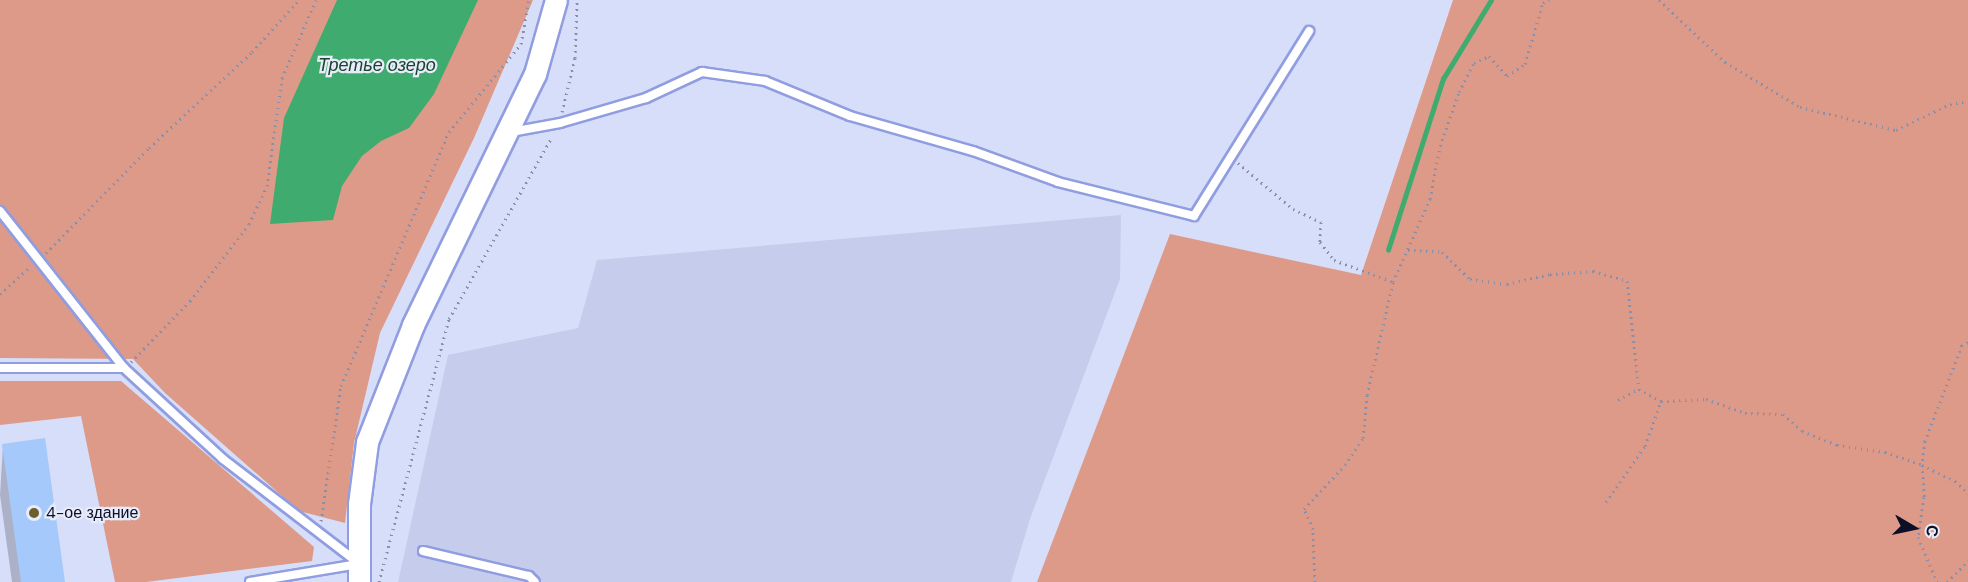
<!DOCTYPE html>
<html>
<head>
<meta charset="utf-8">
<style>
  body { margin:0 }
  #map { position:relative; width:1968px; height:582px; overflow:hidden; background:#d7defa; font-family:"DM Sans",sans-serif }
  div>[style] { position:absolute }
  .built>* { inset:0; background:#c6cdec }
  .green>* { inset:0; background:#dd9a89 }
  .water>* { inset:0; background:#40ab6f }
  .shadow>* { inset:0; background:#0003 }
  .stream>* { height:4.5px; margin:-2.25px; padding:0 2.25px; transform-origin:2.25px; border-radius:2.25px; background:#40ab6f }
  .building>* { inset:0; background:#a4c9fa }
  .path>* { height:3px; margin-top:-1.5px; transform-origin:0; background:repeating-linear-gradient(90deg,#898ea9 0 1.5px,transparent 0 6px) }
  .roads { filter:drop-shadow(2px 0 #909de0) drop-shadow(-2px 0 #909de0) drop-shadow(0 2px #909de0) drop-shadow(0 -2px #909de0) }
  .lane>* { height:8px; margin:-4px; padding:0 4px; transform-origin:4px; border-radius:4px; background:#fff }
  .secondary>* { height:21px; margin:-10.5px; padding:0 10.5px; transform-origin:10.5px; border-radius:10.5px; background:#fff }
  .dots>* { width:16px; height:16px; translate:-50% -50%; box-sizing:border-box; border:3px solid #e8ecfa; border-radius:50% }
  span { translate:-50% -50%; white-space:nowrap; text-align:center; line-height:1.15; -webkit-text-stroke:4.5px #e8ecfa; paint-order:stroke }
  .poi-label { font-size:16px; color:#0c0f27 }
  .left { translate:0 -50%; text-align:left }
  .water-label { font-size:18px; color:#19442b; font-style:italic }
  .north { position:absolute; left:1884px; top:498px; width:60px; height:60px; -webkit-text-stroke:4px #e8ecfa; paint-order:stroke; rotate:99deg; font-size:16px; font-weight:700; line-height:24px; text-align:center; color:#0c0f27 }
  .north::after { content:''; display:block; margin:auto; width:21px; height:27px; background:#0c0f27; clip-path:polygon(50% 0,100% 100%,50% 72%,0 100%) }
</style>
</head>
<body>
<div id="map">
  <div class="built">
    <i style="clip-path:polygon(1121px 215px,1120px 279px,1030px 519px,1011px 582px,398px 582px,448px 355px,578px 328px,597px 260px)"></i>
  </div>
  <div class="green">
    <i style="clip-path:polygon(0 0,533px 0,474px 138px,380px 333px,354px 443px,345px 523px,299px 511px,165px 393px,133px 359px,0 358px)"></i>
    <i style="clip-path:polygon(1453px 0,1968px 0,1968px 582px,1037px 582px,1170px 234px,1361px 275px)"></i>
    <i style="clip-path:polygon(0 381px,121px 381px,314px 547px,312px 561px,146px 582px,115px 582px,81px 416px,0 425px)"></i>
  </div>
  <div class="water">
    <i style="clip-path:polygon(337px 0,478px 0,434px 94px,409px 128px,381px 141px,362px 156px,342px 186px,333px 220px,270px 224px,284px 118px)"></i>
  </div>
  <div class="shadow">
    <i style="clip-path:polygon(3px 445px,63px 582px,12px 582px,0 495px)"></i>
  </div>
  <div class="stream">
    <i style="left:1388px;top:250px;width:180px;rotate:-72.2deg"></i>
    <i style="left:1443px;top:79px;width:92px;rotate:-58.7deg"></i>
  </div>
  <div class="building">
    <i style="clip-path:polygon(45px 438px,65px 582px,21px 582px,2px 444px)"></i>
  </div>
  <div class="path">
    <i style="left:1659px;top:0;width:91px;rotate:43.2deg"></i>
    <i style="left:1725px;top:62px;width:87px;rotate:31deg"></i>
    <i style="left:1800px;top:107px;width:99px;rotate:13.5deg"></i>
    <i style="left:1896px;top:130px;width:60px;rotate:-25.7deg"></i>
    <i style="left:1950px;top:104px;width:18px;rotate:-9deg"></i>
    <i style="left:562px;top:112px;width:56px;rotate:-76.5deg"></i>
    <i style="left:575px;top:58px;width:58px;rotate:-88deg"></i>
    <i style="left:1238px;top:163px;width:72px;rotate:39.9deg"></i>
    <i style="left:1293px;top:209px;width:31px;rotate:25deg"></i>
    <i style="left:1321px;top:222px;width:20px;rotate:93deg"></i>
    <i style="left:1320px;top:242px;width:23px;rotate:52deg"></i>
    <i style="left:1334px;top:260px;width:63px;rotate:20.4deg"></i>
    <i style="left:1408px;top:250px;width:34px;rotate:3deg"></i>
    <i style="left:1442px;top:252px;width:39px;rotate:44deg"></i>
    <i style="left:1470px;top:279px;width:37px;rotate:8deg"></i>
    <i style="left:1507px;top:284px;width:44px;rotate:-13.1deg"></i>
    <i style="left:1550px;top:274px;width:43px;rotate:-4deg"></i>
    <i style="left:1593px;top:271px;width:35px;rotate:16deg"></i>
    <i style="left:1627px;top:281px;width:109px;rotate:83.7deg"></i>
    <i style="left:1639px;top:389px;width:25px;rotate:29deg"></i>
    <i style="left:1661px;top:401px;width:45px;rotate:-2.5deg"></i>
    <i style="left:1706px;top:399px;width:41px;rotate:19.7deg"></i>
    <i style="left:1745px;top:413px;width:38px;rotate:2deg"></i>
    <i style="left:1783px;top:414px;width:25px;rotate:42deg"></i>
    <i style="left:1802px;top:431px;width:38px;rotate:22deg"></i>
    <i style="left:1837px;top:445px;width:49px;rotate:8.3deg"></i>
    <i style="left:1885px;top:452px;width:39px;rotate:19deg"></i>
    <i style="left:1922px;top:465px;width:32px;rotate:86deg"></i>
    <i style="left:1924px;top:497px;width:40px;rotate:98.5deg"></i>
    <i style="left:1918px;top:537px;width:49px;rotate:67.1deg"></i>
    <i style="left:46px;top:253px;width:147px;rotate:-45.6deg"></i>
    <i style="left:149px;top:148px;width:141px;rotate:-43deg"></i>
    <i style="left:252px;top:52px;width:70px;rotate:-47.9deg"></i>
    <i style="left:0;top:294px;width:40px;rotate:-42deg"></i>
    <i style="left:1968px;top:342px;width:7px;rotate:153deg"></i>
    <i style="left:1962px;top:345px;width:103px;rotate:111.1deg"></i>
    <i style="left:1925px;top:441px;width:24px;rotate:97deg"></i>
    <i style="left:1922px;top:465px;width:37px;rotate:26deg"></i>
    <i style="left:1955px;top:481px;width:18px;rotate:43deg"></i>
    <i style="left:131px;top:362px;width:85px;rotate:-46deg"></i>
    <i style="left:190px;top:301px;width:97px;rotate:-52.5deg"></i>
    <i style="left:249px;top:224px;width:42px;rotate:-64.7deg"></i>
    <i style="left:267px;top:186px;width:109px;rotate:-82.1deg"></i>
    <i style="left:282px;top:78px;width:85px;rotate:-66.4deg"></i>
    <i style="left:1618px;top:400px;width:24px;rotate:-28deg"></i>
    <i style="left:1606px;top:502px;width:68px;rotate:-55.1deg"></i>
    <i style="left:1645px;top:446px;width:48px;rotate:-70.4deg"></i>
    <i style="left:321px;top:521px;width:136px;rotate:-81.6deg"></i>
    <i style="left:341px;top:386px;width:276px;rotate:-67deg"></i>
    <i style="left:449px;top:132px;width:114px;rotate:-50.7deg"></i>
    <i style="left:521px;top:44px;width:45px;rotate:-79.7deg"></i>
    <i style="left:379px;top:582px;width:272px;rotate:-75.1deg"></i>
    <i style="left:449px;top:319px;width:209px;rotate:-60.5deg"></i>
    <i style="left:1315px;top:582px;width:53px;rotate:-92.2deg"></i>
    <i style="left:1313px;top:529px;width:22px;rotate:-114deg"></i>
    <i style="left:1304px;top:509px;width:60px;rotate:-47deg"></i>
    <i style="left:1345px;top:465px;width:32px;rotate:-56deg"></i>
    <i style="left:1363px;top:438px;width:43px;rotate:-84.7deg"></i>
    <i style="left:1367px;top:395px;width:116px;rotate:-77deg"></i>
    <i style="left:1393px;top:282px;width:91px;rotate:-66deg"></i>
    <i style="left:1430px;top:199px;width:54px;rotate:-79.3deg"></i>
    <i style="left:1440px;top:146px;width:57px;rotate:-70.6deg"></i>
    <i style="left:1459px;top:92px;width:33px;rotate:-63deg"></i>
    <i style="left:1474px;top:63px;width:17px;rotate:-25deg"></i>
    <i style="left:1489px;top:56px;width:27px;rotate:48deg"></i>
    <i style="left:1507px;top:76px;width:22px;rotate:-34deg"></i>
    <i style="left:1525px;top:64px;width:64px;rotate:-73.6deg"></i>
    <i style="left:1543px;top:3px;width:7px;rotate:-27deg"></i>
    <i style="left:1947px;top:582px;width:30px;rotate:-45deg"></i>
  </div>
  <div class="roads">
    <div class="lane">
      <i style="left:511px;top:132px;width:50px;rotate:-10.4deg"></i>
      <i style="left:560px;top:123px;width:90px;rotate:-16.2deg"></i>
      <i style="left:646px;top:98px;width:62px;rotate:-24.9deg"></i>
      <i style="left:702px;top:72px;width:64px;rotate:8.1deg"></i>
      <i style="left:765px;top:81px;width:92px;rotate:22.4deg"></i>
      <i style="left:850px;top:116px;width:128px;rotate:15.9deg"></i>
      <i style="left:973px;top:151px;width:90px;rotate:20deg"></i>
      <i style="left:1058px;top:182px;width:140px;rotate:14deg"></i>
      <i style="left:1194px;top:216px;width:218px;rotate:-58.1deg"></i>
      <i style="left:0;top:211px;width:200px;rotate:51.7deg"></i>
      <i style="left:0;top:368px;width:124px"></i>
      <i style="left:124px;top:368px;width:134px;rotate:42.6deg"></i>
      <i style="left:223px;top:459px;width:168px;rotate:37.5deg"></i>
      <i style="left:423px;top:551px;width:109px;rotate:13.3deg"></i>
      <i style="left:529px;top:576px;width:8px;rotate:45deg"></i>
      <i style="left:250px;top:582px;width:110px;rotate:-9.4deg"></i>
    </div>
    <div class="secondary">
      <i style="left:359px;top:582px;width:78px;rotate:-90deg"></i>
      <i style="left:359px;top:504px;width:63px;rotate:-82.6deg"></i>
      <i style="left:367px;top:442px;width:126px;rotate:-68.5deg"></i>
      <i style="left:413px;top:325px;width:279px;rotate:-64.1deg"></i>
      <i style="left:535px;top:74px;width:77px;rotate:-74.2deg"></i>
    </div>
  </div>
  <div class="dots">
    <i style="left:34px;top:513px;background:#6b5e2c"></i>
  </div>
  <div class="poi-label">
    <span class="left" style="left:46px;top:513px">4-ое здание</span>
  </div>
  <div class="water-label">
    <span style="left:377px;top:65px">Третье озеро</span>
  </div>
  <div class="north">С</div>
</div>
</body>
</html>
